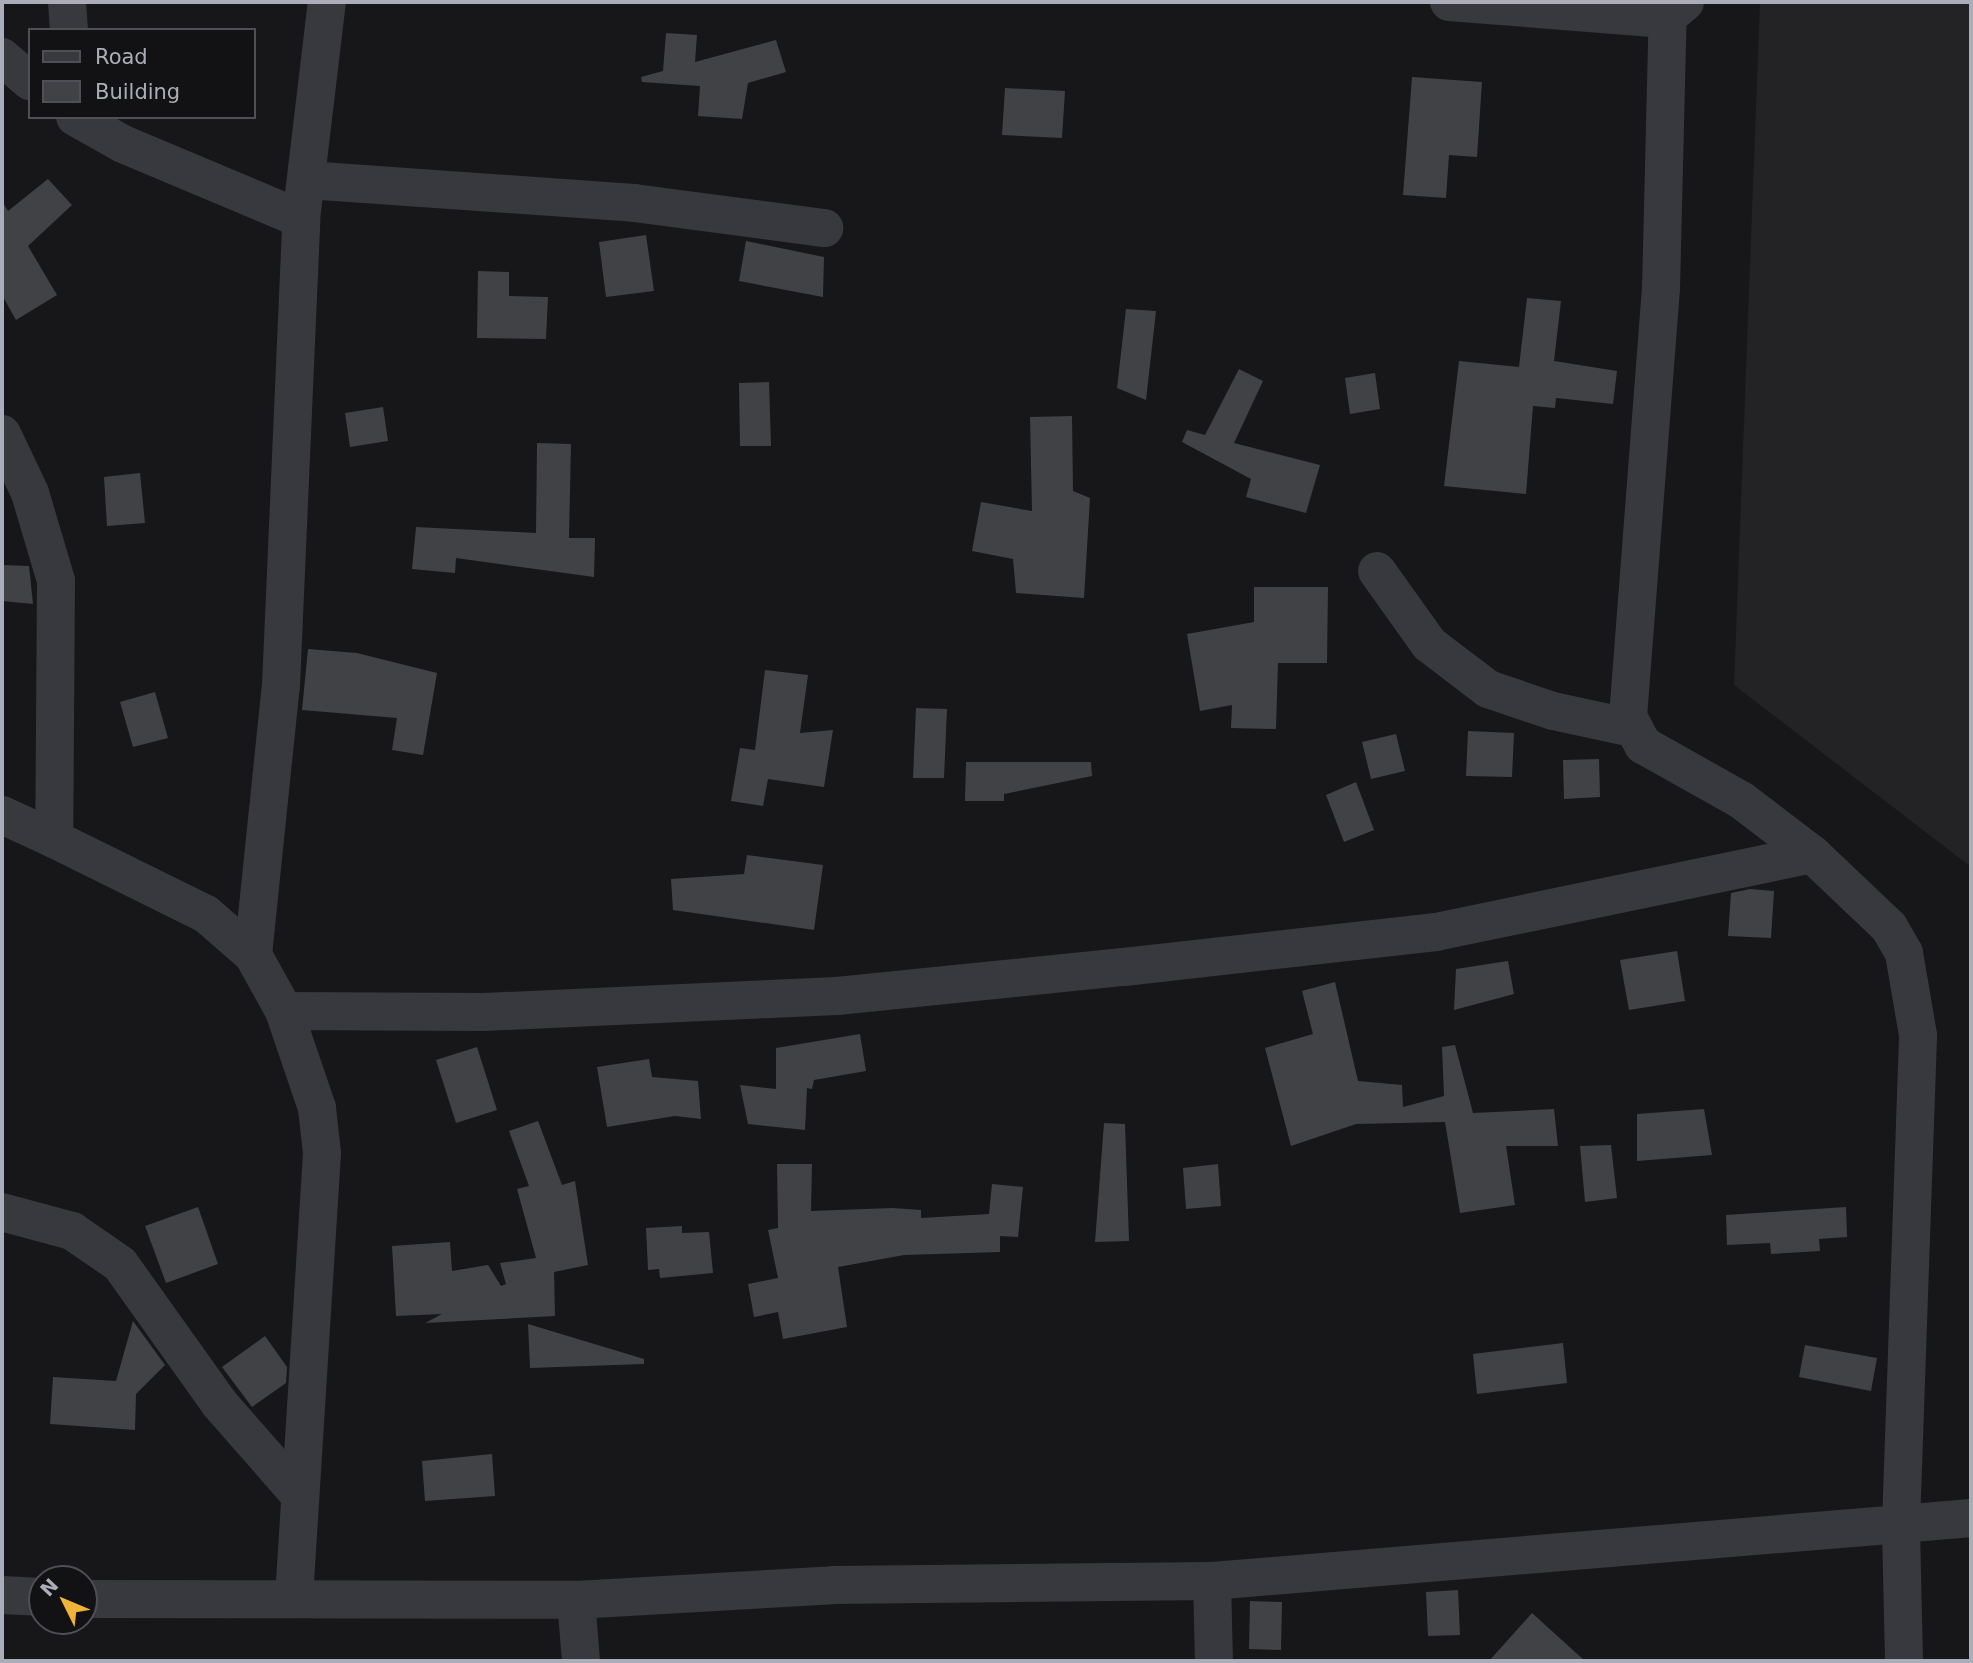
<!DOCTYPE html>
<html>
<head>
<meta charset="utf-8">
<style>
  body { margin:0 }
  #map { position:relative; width:1973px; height:1663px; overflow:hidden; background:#171719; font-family:"DejaVu Sans",sans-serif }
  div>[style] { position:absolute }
  .built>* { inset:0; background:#232326 }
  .building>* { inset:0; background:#414246 }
  .minor>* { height:38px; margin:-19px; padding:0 19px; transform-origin:19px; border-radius:19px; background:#38393e }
  .tertiary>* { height:38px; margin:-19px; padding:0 19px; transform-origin:19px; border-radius:19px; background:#38393e }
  span { translate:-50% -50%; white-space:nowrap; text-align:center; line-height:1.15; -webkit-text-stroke:5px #121214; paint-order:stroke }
  .frame { position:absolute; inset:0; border:4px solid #a9aeb8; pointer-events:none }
  .legend { position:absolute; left:28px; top:28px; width:228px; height:91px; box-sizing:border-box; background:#121214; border:2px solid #4e5056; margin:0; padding:9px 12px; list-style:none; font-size:21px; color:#a9aeb8 }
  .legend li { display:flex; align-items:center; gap:14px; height:35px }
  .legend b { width:35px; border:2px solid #4e5056 }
  .north { position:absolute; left:28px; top:1565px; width:70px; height:70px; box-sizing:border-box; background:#121214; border:2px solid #4e5056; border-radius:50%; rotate:313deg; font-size:19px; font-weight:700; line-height:28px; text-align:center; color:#a9aeb8 }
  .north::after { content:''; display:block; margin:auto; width:24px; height:32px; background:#efb339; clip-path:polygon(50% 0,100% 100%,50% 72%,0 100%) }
</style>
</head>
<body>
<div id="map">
  <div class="built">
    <i style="clip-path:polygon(1760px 2px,1971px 2px,1971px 867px,1734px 685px)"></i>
  </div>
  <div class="building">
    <i style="clip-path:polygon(666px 33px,697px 35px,695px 62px,776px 40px,786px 72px,748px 83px,742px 119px,698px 116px,700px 86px,642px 82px,641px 77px,663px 71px)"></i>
    <i style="clip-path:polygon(1412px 77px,1482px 82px,1477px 157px,1449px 155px,1446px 198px,1403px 195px)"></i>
    <i style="clip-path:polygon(1005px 88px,1065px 91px,1062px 138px,1002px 135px)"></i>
    <i style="clip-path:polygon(48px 179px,72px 205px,28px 246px,57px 295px,16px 320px,2px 295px,2px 201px,8px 211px)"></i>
    <i style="clip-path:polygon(646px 235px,654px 291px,606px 297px,599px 242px)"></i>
    <i style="clip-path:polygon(746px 241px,824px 257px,823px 297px,739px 281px)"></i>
    <i style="clip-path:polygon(478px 271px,509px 272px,509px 296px,548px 297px,546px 339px,477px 338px)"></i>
    <i style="clip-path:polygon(1527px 298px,1561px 301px,1554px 361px,1617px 371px,1613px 404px,1556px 398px,1555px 408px,1533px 406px,1526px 494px,1444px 486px,1459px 361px,1519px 367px)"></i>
    <i style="clip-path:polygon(1126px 309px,1156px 311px,1146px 400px,1117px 388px)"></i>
    <i style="clip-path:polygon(1239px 369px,1263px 381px,1234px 443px,1320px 465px,1306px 513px,1246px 497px,1251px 479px,1182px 442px,1187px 430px,1205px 435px)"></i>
    <i style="clip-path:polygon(1375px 373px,1380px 409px,1350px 414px,1345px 378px)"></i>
    <i style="clip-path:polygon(769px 382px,771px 446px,740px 446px,739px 383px)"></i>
    <i style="clip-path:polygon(383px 407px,388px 441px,350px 447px,345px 413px)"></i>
    <i style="clip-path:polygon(1072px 416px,1073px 491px,1090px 498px,1084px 598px,1016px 593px,1013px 559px,972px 551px,981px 502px,1032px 511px,1030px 417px)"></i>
    <i style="clip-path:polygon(537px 443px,571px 444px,569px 538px,595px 538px,594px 577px,456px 558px,455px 573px,412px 569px,416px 527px,536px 533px)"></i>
    <i style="clip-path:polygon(140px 473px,145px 523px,107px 526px,104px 477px)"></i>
    <i style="clip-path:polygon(2px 565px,29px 566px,33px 604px,2px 601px)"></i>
    <i style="clip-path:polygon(1254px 587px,1328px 587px,1327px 663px,1278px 663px,1276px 729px,1231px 728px,1232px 705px,1200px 711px,1187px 634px,1254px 622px)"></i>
    <i style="clip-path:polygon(308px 649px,357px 653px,437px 673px,423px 755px,392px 750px,397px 718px,302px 710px)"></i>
    <i style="clip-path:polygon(765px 670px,808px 675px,800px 733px,833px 730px,824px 787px,768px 779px,763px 806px,731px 801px,740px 748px,755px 750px)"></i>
    <i style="clip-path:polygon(155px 692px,168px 738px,133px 747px,120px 702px)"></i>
    <i style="clip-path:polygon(916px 708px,947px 709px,944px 778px,913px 778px)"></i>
    <i style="clip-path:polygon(1468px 731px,1514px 733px,1512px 777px,1466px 776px)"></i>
    <i style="clip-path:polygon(1396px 734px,1405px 771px,1371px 779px,1362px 742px)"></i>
    <i style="clip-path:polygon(1599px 759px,1600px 797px,1564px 799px,1563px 760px)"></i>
    <i style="clip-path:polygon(966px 762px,1091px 762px,1092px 776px,1004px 794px,1004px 801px,965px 801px)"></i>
    <i style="clip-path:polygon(1356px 782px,1374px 830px,1344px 842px,1326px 795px)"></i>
    <i style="clip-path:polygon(747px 855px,823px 865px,814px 930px,673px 910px,671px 879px,744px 874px)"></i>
    <i style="clip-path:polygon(1750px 889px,1774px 891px,1771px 938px,1728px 936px,1731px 893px)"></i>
    <i style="clip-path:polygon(1677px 951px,1685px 1001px,1629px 1010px,1620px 960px)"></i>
    <i style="clip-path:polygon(1508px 961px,1514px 994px,1454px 1010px,1456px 969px)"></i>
    <i style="clip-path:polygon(1335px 982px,1358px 1081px,1402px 1085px,1403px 1107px,1444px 1096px,1442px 1047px,1455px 1045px,1473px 1113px,1554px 1109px,1558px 1146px,1506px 1146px,1515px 1205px,1460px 1213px,1445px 1122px,1356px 1124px,1291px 1146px,1265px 1048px,1313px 1034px,1302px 991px)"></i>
    <i style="clip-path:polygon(860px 1034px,866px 1071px,814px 1080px,812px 1089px,807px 1088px,805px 1130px,748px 1124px,740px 1085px,776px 1089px,776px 1048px)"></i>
    <i style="clip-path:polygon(477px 1047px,497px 1110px,456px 1123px,436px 1060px)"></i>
    <i style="clip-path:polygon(649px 1059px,652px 1077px,698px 1081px,701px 1119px,675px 1116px,607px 1127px,597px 1067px)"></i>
    <i style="clip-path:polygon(1704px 1109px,1712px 1155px,1637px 1161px,1637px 1114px)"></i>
    <i style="clip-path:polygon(538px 1121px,562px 1185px,575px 1181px,588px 1265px,554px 1272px,555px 1316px,425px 1323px,442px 1314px,396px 1316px,392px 1246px,450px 1242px,452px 1271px,488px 1265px,501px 1286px,506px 1284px,500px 1263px,536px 1258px,517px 1189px,529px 1186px,509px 1131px)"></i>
    <i style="clip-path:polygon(1104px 1123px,1125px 1124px,1129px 1241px,1095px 1242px)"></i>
    <i style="clip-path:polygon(1611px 1145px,1617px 1198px,1585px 1202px,1580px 1146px)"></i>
    <i style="clip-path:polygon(777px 1164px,812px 1164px,811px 1211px,892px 1208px,921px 1210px,921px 1218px,989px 1214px,992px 1184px,1023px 1187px,1018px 1237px,1000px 1236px,1000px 1252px,904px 1255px,838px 1267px,847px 1327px,783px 1339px,778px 1312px,754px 1317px,748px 1284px,778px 1278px,768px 1230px,778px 1228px)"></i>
    <i style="clip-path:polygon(1218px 1164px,1221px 1206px,1186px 1209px,1183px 1168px)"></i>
    <i style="clip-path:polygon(198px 1207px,218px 1264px,166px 1283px,145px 1226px)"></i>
    <i style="clip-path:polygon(1846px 1207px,1847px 1237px,1819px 1239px,1820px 1251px,1771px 1254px,1770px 1243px,1727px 1245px,1726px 1215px)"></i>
    <i style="clip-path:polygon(682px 1226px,682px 1233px,709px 1232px,713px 1273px,660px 1278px,659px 1269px,648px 1270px,646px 1228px)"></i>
    <i style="clip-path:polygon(133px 1321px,165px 1365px,136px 1394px,135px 1430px,50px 1424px,53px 1377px,116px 1381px)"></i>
    <i style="clip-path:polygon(528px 1324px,644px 1359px,644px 1364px,530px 1368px)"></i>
    <i style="clip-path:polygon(265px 1336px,287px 1367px,286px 1383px,252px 1407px,222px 1367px)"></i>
    <i style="clip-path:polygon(1563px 1343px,1567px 1383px,1477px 1394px,1473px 1354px)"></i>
    <i style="clip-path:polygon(1805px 1345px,1877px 1358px,1871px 1391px,1799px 1377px)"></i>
    <i style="clip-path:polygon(492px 1454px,495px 1496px,425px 1501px,422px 1461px)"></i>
    <i style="clip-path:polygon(1458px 1590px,1460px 1635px,1428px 1636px,1426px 1592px)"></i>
    <i style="clip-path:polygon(1250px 1601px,1282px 1602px,1281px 1650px,1249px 1649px)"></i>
    <i style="clip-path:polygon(1532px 1613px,1585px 1661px,1489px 1661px)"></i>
  </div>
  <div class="minor">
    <i style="left:67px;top:2px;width:28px;rotate:86deg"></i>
    <i style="left:1449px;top:2px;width:217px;rotate:4.5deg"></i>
    <i style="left:1665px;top:19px;width:26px;rotate:-40deg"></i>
    <i style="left:2px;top:57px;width:37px;rotate:41deg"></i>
    <i style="left:75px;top:117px;width:55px;rotate:29.4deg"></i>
    <i style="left:123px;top:144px;width:193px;rotate:22.8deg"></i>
    <i style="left:307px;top:180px;width:328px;rotate:4deg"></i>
    <i style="left:634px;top:203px;width:192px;rotate:7.5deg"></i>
    <i style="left:2px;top:434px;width:65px;rotate:64.6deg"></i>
    <i style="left:30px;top:493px;width:92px;rotate:73.5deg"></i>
    <i style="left:56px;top:581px;width:258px;rotate:90.4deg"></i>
    <i style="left:54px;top:839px;width:57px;rotate:-155.2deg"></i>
    <i style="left:1377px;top:571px;width:90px;rotate:54.5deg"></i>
    <i style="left:1429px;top:644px;width:74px;rotate:37.3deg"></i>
    <i style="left:1488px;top:689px;width:69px;rotate:18.7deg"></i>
    <i style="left:1553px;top:711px;width:81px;rotate:12.1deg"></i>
    <i style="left:54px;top:839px;width:169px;rotate:26.3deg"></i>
    <i style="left:206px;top:914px;width:62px;rotate:41.1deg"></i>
    <i style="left:253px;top:955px;width:64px;rotate:61deg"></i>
    <i style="left:284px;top:1011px;width:102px;rotate:71.2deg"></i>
    <i style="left:317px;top:1108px;width:45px;rotate:83.7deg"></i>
    <i style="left:322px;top:1153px;width:447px;rotate:93.6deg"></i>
    <i style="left:253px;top:955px;width:270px;rotate:-84.1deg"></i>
    <i style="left:281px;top:686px;width:467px;rotate:-87.5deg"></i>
    <i style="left:301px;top:219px;width:219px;rotate:-83.2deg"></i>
    <i style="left:284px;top:1011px;width:200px;rotate:0.3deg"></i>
    <i style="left:484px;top:1012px;width:353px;rotate:-2.6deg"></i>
    <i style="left:837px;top:996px;width:288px;rotate:-5.8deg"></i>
    <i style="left:1124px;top:967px;width:314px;rotate:-6.4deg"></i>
    <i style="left:1436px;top:932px;width:384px;rotate:-11.7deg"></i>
    <i style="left:2px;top:1212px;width:73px;rotate:15.2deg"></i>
    <i style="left:72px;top:1231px;width:58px;rotate:34.5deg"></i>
    <i style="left:120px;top:1264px;width:171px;rotate:54.5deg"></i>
    <i style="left:219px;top:1403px;width:118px;rotate:48.8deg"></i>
    <i style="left:1212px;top:1581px;width:80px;rotate:88.6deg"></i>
    <i style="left:576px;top:1600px;width:61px;rotate:85.3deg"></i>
    <i style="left:1904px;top:1661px;width:137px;rotate:-91.3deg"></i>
    <i style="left:1901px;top:1524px;width:70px;rotate:-4.9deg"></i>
  </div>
  <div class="tertiary">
    <i style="left:2px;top:1595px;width:40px;rotate:2.9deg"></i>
    <i style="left:84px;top:1599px;width:492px;rotate:0.1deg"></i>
    <i style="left:576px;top:1600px;width:257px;rotate:-3.3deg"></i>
    <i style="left:833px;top:1585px;width:379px;rotate:-0.6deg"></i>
    <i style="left:1212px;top:1581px;width:691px;rotate:-4.73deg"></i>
    <i style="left:1901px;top:1524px;width:489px;rotate:-88deg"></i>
    <i style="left:1918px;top:1035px;width:83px;rotate:-99.7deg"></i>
    <i style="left:1904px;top:953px;width:30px;rotate:-120deg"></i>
    <i style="left:1889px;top:927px;width:106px;rotate:-136.5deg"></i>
    <i style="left:1812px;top:854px;width:89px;rotate:-142.7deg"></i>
    <i style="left:1741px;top:800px;width:112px;rotate:-150.7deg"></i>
    <i style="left:1643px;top:745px;width:32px;rotate:-118deg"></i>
    <i style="left:1628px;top:717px;width:429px;rotate:-85.6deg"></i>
    <i style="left:1661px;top:289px;width:287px;rotate:-88.6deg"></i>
  </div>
  <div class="frame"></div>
  <ul class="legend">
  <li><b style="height:9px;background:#38393e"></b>Road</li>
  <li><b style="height:19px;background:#414246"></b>Building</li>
  </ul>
  <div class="north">N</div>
</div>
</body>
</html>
